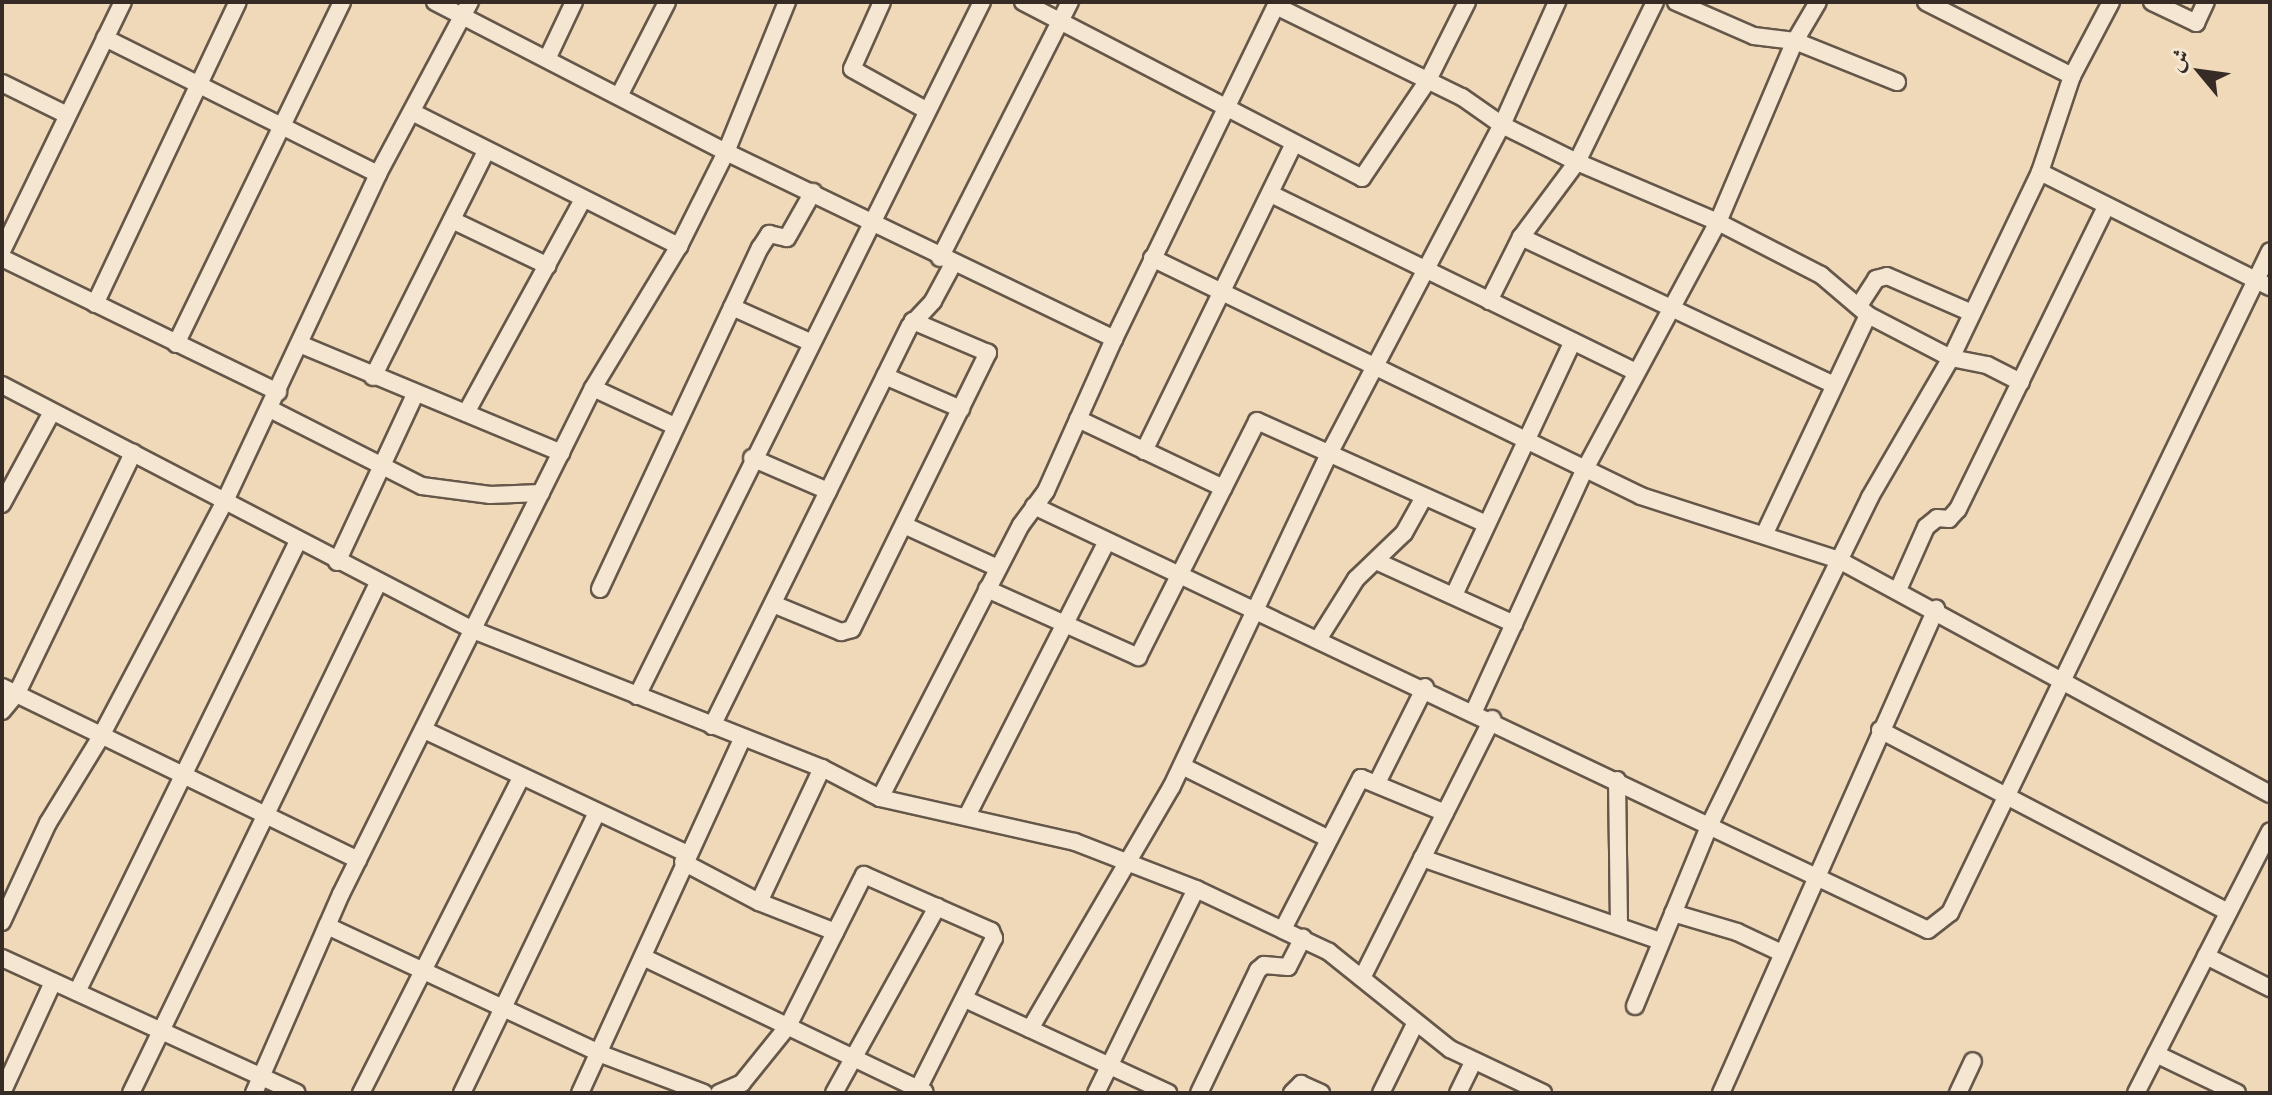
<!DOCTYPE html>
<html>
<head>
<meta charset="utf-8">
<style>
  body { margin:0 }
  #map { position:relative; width:2272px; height:1095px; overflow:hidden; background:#f0d9b8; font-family:Cardo,Amiri,serif }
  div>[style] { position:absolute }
  .roads { filter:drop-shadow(2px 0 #65574a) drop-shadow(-2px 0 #65574a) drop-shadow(0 2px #65574a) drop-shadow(0 -2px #65574a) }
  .minor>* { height:16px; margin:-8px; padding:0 8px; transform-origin:8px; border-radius:8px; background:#f5e6d1 }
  span { translate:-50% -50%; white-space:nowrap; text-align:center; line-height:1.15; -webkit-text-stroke:8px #f5e6d1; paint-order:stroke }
  .frame { position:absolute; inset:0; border:4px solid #372c25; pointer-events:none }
  .north { position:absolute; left:2160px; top:32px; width:80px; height:80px; -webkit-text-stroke:6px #f5e6d1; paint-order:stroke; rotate:299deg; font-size:22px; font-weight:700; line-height:32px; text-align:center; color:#372c25 }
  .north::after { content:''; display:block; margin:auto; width:28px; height:36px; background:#372c25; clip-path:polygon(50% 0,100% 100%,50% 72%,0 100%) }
</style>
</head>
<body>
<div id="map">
  <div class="roads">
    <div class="minor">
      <i style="left:435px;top:2px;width:327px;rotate:27.3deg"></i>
      <i style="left:726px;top:152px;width:431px;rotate:25.7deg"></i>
      <i style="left:882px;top:2px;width:73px;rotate:114.1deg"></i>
      <i style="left:852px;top:69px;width:85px;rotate:29deg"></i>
      <i style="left:1023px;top:2px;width:382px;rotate:27.4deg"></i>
      <i style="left:1362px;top:178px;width:118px;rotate:-56deg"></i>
      <i style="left:1428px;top:80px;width:87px;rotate:-63.4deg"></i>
      <i style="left:1676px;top:2px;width:85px;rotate:23.6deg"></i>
      <i style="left:1754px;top:36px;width:41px;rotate:7deg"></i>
      <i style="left:1795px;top:41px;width:110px;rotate:21.9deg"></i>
      <i style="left:1926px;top:2px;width:164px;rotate:26.9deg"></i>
      <i style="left:2152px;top:2px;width:49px;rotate:25.5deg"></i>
      <i style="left:2196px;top:23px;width:23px;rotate:-65deg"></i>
      <i style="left:1276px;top:6px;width:207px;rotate:26.1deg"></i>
      <i style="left:1462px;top:97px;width:49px;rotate:35deg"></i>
      <i style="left:1502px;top:125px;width:84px;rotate:26.3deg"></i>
      <i style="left:1577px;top:162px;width:153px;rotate:23.1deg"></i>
      <i style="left:1718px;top:222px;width:116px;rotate:27.2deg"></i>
      <i style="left:1821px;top:275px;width:62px;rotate:40.4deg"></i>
      <i style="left:1868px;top:315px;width:93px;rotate:27.4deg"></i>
      <i style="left:1951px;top:358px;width:37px;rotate:11deg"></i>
      <i style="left:1987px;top:365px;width:38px;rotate:27deg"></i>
      <i style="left:105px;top:38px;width:305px;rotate:26.5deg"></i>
      <i style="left:548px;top:57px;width:61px;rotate:-64.7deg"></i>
      <i style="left:2px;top:83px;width:72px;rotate:26.2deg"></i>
      <i style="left:620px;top:94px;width:103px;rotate:-62.9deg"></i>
      <i style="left:414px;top:113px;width:297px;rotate:26.7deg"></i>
      <i style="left:2040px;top:172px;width:257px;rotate:26.6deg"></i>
      <i style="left:1271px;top:194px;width:406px;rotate:26deg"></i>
      <i style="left:452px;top:220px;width:106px;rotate:25.6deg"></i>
      <i style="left:1521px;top:237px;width:346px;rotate:25.3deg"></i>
      <i style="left:2px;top:251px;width:277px;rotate:-64.1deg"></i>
      <i style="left:2px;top:258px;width:307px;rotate:25.9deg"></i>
      <i style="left:940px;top:258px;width:287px;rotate:-63.1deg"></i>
      <i style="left:1152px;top:258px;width:544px;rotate:25.95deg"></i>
      <i style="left:1641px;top:496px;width:208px;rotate:17.9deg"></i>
      <i style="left:1839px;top:560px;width:490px;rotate:28.5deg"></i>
      <i style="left:1489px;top:301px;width:72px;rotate:-63.4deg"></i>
      <i style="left:1521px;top:237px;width:94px;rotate:-53.3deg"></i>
      <i style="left:1577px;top:162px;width:178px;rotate:-64deg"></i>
      <i style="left:95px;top:304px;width:334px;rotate:-64.7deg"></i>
      <i style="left:1860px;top:304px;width:30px;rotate:-57deg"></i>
      <i style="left:1876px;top:279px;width:11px;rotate:-15deg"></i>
      <i style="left:1887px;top:276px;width:93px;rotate:23.5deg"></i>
      <i style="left:732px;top:307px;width:85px;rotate:24.2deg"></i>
      <i style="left:176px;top:344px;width:380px;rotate:-64.1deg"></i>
      <i style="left:302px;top:345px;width:281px;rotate:22.6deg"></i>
      <i style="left:885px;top:376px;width:83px;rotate:23.5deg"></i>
      <i style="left:373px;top:377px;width:253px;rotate:-63.4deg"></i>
      <i style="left:2px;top:385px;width:531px;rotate:27.48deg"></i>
      <i style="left:473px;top:630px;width:375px;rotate:21.6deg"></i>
      <i style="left:822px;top:768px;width:65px;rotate:27.3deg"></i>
      <i style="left:880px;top:798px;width:200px;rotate:12.7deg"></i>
      <i style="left:1075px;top:842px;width:130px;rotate:21.2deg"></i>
      <i style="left:1196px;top:889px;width:147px;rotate:25.3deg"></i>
      <i style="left:1329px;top:952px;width:155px;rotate:38.7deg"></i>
      <i style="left:1450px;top:1049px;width:103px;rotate:25.3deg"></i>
      <i style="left:593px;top:388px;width:90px;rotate:24.9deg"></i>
      <i style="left:270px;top:409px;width:170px;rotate:26.9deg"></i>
      <i style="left:422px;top:486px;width:69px;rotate:7.5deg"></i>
      <i style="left:490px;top:495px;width:51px;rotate:-2.2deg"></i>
      <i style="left:466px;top:413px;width:244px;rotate:-61.3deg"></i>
      <i style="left:1078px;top:419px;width:161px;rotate:25.4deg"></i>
      <i style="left:1144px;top:451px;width:342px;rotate:-64deg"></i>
      <i style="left:752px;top:458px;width:83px;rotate:23.5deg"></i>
      <i style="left:2px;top:504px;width:105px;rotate:-61.5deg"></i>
      <i style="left:1034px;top:506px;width:989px;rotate:25.37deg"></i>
      <i style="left:1928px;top:930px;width:28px;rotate:-38deg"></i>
      <i style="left:1950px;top:913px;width:735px;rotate:-64.2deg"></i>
      <i style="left:904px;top:525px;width:103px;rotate:24.6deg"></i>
      <i style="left:1764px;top:535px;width:243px;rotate:-64.7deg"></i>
      <i style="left:1376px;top:561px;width:152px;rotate:24.5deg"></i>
      <i style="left:337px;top:562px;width:184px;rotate:-65deg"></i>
      <i style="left:600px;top:589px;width:377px;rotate:-64.9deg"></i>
      <i style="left:760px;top:248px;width:17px;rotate:-57deg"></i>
      <i style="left:769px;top:234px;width:18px;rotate:13deg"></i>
      <i style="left:787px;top:238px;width:53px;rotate:-60.5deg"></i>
      <i style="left:987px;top:589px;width:166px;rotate:24.2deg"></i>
      <i style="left:1138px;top:657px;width:264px;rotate:-63.2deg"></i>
      <i style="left:1257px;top:421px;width:251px;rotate:24.2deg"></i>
      <i style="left:1898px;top:590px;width:69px;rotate:-66deg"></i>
      <i style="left:1926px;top:527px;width:14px;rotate:-39deg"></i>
      <i style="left:1937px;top:518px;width:12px;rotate:5deg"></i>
      <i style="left:1949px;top:519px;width:13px;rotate:-48deg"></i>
      <i style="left:1958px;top:509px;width:336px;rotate:-63.9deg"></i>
      <i style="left:1454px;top:595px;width:280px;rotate:-64.9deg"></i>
      <i style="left:773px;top:604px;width:74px;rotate:22.4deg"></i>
      <i style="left:841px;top:632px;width:11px;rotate:-15deg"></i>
      <i style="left:852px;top:629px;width:308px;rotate:-63.8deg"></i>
      <i style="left:988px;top:353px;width:82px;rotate:-156.9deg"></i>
      <i style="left:1319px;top:638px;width:70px;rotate:-57.9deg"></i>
      <i style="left:1356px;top:579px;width:66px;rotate:-43.8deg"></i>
      <i style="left:1404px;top:533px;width:41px;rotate:-60.9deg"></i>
      <i style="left:2px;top:687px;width:396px;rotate:25.9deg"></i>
      <i style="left:637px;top:696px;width:775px;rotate:-63.57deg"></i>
      <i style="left:2px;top:711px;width:23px;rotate:-50deg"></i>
      <i style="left:17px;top:693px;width:267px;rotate:-64.2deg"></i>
      <i style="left:1474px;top:711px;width:266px;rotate:-65.4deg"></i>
      <i style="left:1585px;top:469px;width:281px;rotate:-61.7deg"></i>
      <i style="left:1718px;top:222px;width:197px;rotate:-67deg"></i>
      <i style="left:1795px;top:41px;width:45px;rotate:-59.5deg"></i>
      <i style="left:712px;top:726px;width:446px;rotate:-63.7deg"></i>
      <i style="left:910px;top:326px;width:34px;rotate:-47deg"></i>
      <i style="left:933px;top:301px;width:42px;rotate:-61.6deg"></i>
      <i style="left:424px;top:730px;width:291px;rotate:25.2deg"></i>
      <i style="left:1880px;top:730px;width:393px;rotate:27.6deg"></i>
      <i style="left:1182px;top:766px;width:164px;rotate:26.4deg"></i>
      <i style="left:1617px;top:780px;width:144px;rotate:89.2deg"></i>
      <i style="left:1378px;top:781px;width:105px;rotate:-63.4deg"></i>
      <i style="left:880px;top:798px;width:307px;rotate:-62.7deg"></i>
      <i style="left:1021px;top:525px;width:42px;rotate:-53.7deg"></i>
      <i style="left:1046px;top:491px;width:167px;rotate:-65.9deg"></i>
      <i style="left:1114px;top:339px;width:375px;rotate:-64.1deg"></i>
      <i style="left:968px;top:814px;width:306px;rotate:-63deg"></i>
      <i style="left:1422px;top:858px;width:253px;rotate:19.2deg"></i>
      <i style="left:683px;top:862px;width:86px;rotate:27.8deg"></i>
      <i style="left:759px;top:902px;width:82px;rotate:21.5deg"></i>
      <i style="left:759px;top:902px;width:148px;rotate:-64.8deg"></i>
      <i style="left:1673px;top:913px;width:67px;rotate:16.5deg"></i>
      <i style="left:1737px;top:932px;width:50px;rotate:25deg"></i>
      <i style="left:2px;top:922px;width:109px;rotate:-65.1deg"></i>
      <i style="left:48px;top:823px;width:100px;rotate:-58.5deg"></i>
      <i style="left:100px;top:738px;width:266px;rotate:-62.2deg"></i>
      <i style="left:224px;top:503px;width:363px;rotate:-64.9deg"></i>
      <i style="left:378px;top:174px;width:195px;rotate:-61.9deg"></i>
      <i style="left:327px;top:926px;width:302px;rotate:25deg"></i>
      <i style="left:601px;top:1054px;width:110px;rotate:20.7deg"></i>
      <i style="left:1283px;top:929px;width:170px;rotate:-62.7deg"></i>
      <i style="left:1361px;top:778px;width:91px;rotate:22.6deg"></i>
      <i style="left:2206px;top:956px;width:72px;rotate:26.6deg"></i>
      <i style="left:2px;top:958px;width:324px;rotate:24.6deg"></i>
      <i style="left:645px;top:958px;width:310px;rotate:25.6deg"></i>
      <i style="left:1362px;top:978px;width:290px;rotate:-63.3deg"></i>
      <i style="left:77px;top:992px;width:502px;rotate:-63.89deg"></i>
      <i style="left:965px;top:999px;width:224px;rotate:24.8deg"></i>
      <i style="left:1635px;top:1006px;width:197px;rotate:-67.6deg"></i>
      <i style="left:1710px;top:824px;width:364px;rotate:-63.9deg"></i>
      <i style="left:1870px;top:497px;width:161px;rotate:-59.8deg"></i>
      <i style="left:1951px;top:358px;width:206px;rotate:-64.4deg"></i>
      <i style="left:2040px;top:172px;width:101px;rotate:-71.6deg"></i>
      <i style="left:2072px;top:76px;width:84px;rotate:-62.2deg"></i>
      <i style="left:1030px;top:1029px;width:281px;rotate:-59.7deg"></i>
      <i style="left:1172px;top:786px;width:369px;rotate:-64.7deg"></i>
      <i style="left:1330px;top:452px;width:369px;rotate:-62.3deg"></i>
      <i style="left:1502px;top:125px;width:135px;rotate:-65.9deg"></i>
      <i style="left:2156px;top:1054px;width:90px;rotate:25.7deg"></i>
      <i style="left:2px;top:1093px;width:122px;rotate:-65.3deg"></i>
      <i style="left:131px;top:1093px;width:567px;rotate:-64.16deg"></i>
      <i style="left:254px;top:1093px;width:217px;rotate:-66.4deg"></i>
      <i style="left:341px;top:894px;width:565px;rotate:-63.53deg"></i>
      <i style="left:593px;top:388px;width:166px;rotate:-58.8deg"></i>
      <i style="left:679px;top:246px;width:105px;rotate:-63.4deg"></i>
      <i style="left:726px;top:152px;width:162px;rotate:-67.9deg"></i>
      <i style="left:361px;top:1093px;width:354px;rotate:-63.1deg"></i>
      <i style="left:462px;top:1093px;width:312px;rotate:-64.3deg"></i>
      <i style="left:580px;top:1093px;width:389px;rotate:-65.4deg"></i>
      <i style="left:719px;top:1093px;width:25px;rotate:-23deg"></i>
      <i style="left:742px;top:1083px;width:73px;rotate:-51.1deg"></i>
      <i style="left:788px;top:1026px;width:169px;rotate:-63.3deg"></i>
      <i style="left:864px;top:875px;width:139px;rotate:23.8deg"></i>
      <i style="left:991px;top:931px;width:8px;rotate:67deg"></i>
      <i style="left:994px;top:938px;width:174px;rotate:116.7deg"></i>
      <i style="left:834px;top:1093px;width:213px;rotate:-61deg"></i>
      <i style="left:1096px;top:1093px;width:227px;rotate:-63.9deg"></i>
      <i style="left:1199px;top:1093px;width:136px;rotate:-64.4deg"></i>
      <i style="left:1258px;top:970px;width:8px;rotate:-40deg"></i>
      <i style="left:1264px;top:965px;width:24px;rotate:5deg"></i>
      <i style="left:1288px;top:967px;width:33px;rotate:-63deg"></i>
      <i style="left:1292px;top:1093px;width:13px;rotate:-45deg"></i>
      <i style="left:1301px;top:1084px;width:22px;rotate:24deg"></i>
      <i style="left:1381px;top:1093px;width:77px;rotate:-63.8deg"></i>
      <i style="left:1458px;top:1093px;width:34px;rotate:-64deg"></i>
      <i style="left:1721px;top:1093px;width:530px;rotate:-66.05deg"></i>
      <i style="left:1958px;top:1093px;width:35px;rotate:-65deg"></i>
      <i style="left:2136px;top:1093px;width:294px;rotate:-62.9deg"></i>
    </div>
  </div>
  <div class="frame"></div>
  <div class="north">ش</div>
</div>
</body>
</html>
